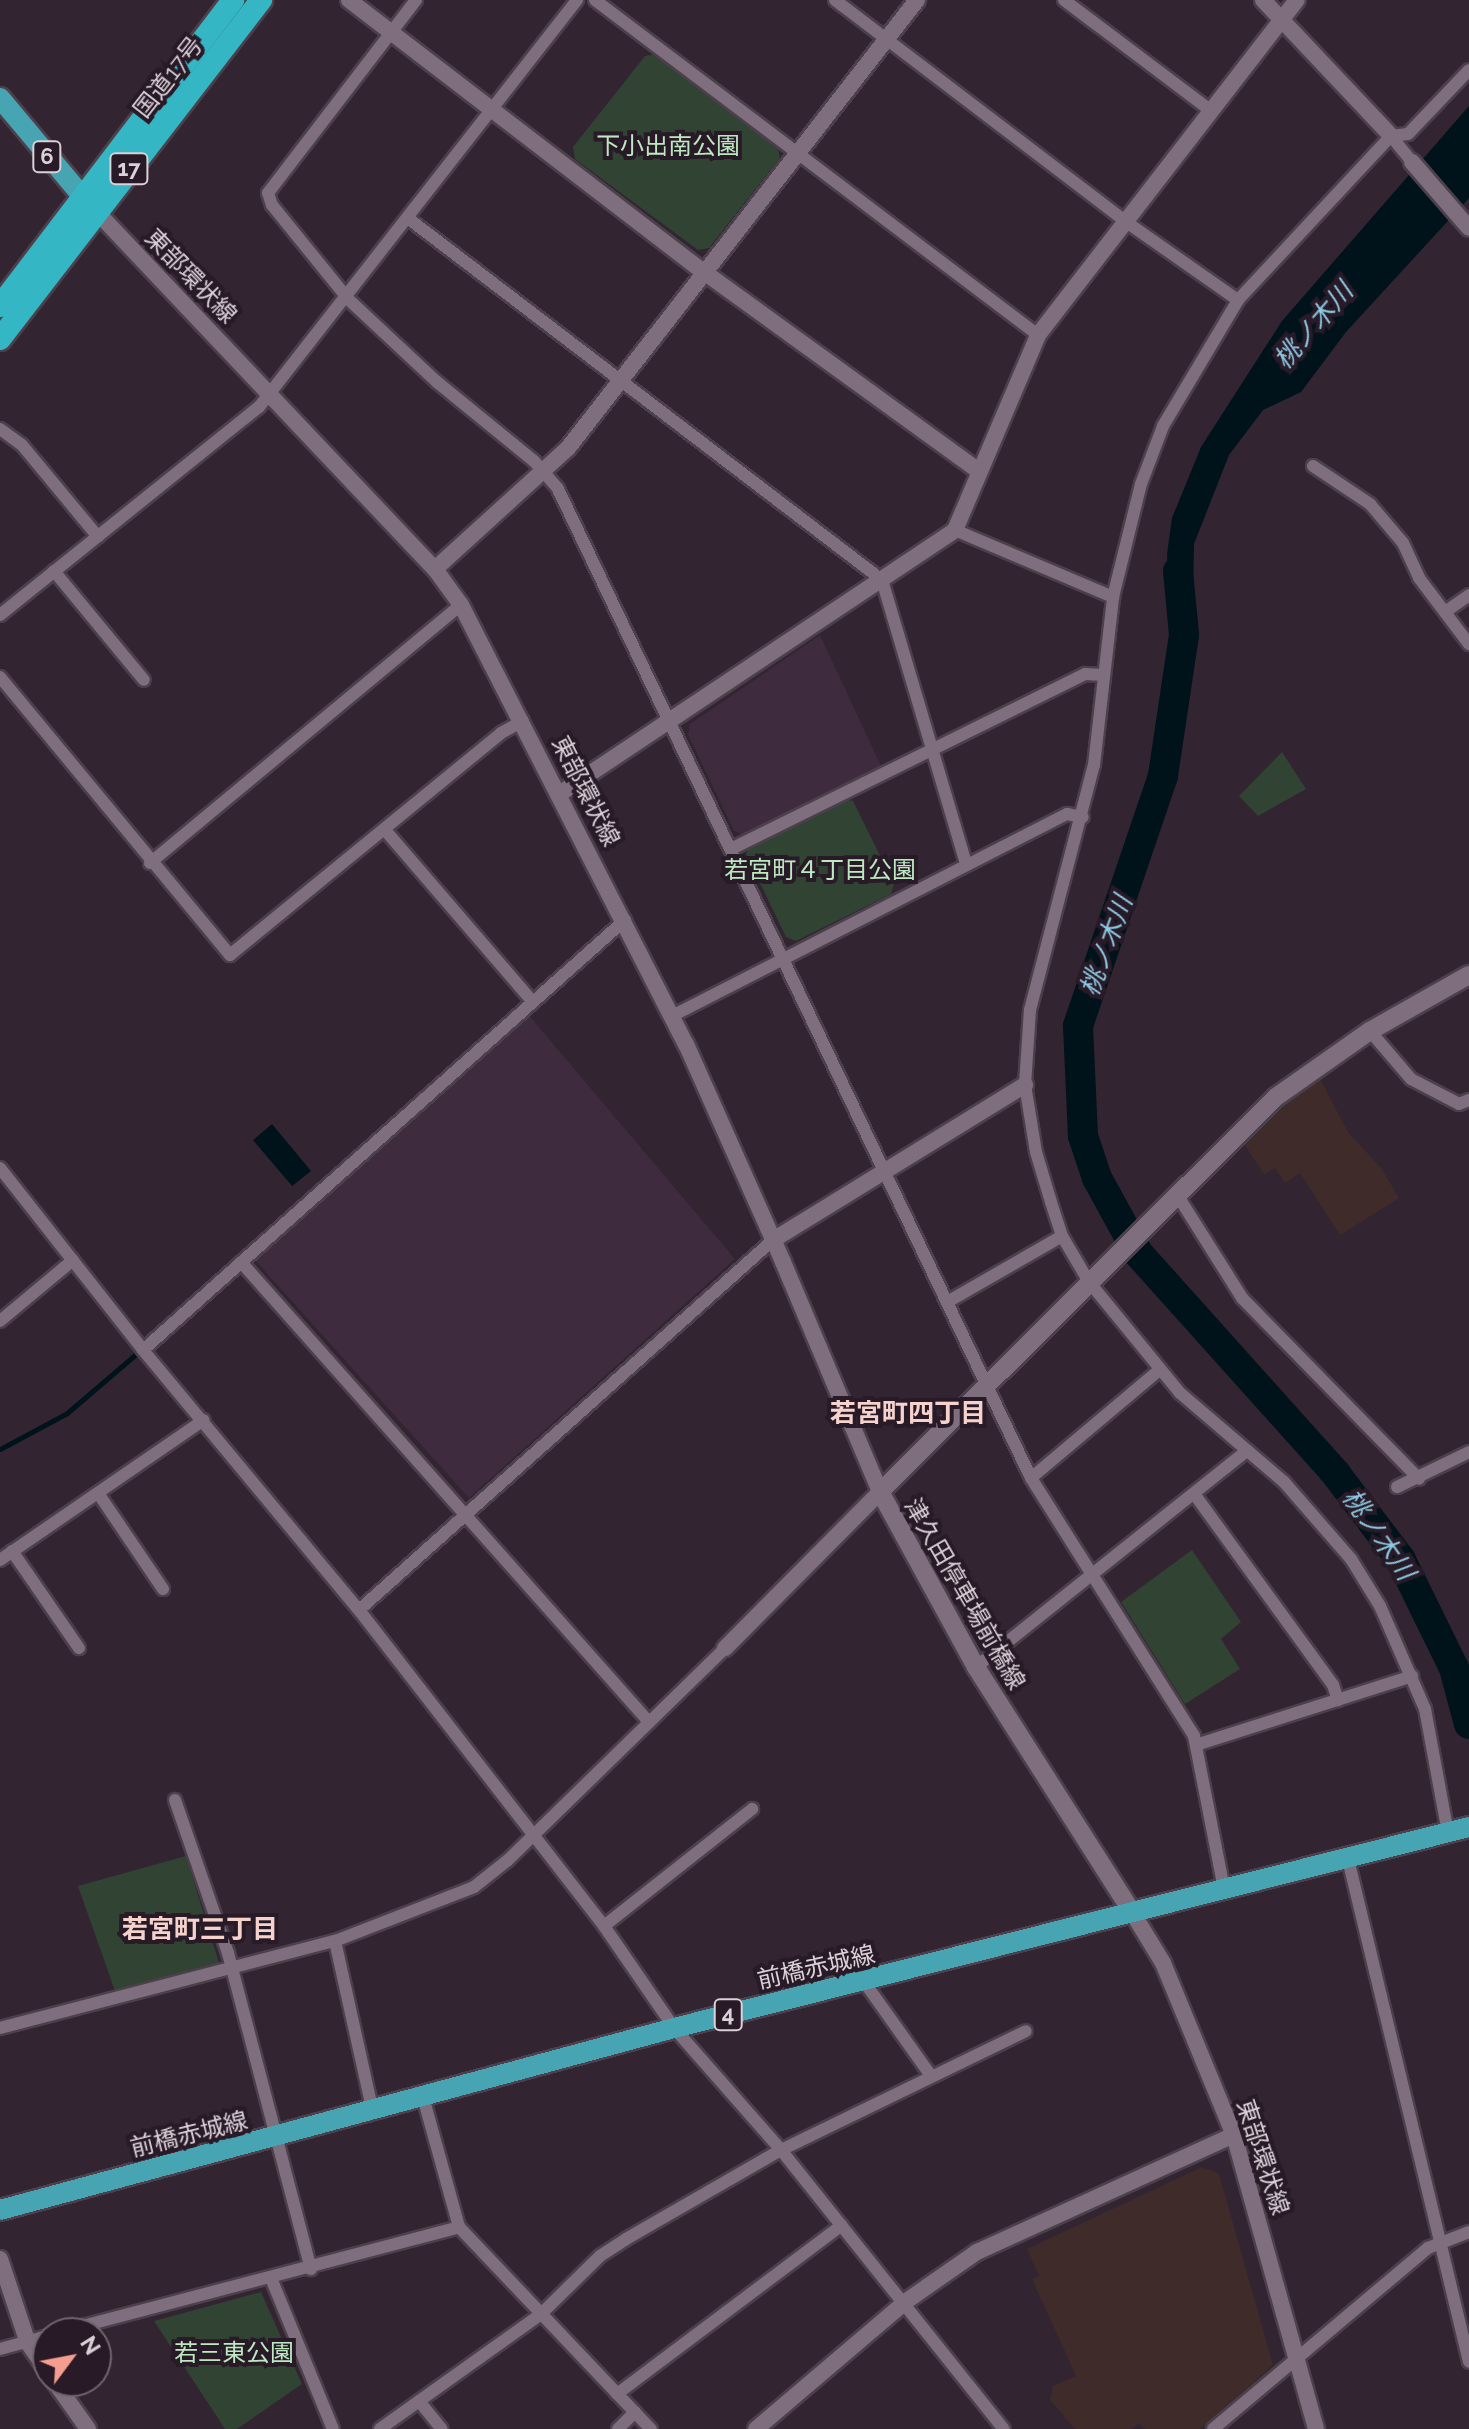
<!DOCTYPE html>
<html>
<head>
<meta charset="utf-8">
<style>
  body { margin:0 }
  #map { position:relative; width:1469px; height:2429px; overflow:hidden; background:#322431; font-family:Raleway,"Noto Sans JP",sans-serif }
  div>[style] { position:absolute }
  .commercial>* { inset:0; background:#3f2b2a }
  .built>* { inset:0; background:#3e2b3d }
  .green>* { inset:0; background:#314333 }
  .water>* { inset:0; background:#00121a }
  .stream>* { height:5px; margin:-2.5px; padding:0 2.5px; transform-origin:2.5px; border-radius:2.5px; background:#00121a }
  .river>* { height:30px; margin:-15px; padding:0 15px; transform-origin:15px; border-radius:15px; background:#00121a }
  .roads { filter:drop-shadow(2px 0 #4b404b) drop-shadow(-2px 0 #4b404b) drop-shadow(0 2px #4b404b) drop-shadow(0 -2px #4b404b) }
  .minor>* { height:12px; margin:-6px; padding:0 6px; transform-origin:6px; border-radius:6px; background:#7f6e7d }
  .tertiary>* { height:16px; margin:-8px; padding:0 8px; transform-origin:8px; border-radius:8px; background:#7f6e7d }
  .secondary>* { height:18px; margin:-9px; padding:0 9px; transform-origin:9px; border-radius:9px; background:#7f6e7d }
  .primary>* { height:20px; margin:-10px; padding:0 10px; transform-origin:10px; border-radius:10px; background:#47a4b2 }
  .trunk>* { height:22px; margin:-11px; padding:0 11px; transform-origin:11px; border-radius:11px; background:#34b6c4 }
  span { translate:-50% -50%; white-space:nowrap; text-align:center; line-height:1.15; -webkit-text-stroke:8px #281a27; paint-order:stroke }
  .shield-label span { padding:2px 6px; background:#281a27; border:2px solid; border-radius:6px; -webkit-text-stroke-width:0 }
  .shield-label { font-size:22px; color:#dad1d9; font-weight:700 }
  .street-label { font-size:24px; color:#dad1d9 }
  .park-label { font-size:24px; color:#bce9c0 }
  .water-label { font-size:26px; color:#8ccae3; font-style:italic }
  .neighbourhood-label { font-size:26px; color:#f5d3cc; font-weight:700 }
  .north { position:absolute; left:32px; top:2317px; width:80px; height:80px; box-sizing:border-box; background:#281a27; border:2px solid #6f636e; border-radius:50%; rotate:58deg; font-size:22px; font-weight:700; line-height:32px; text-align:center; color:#dad1d9 }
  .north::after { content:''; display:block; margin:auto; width:28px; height:36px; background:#f59d8e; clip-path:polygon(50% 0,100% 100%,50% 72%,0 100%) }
</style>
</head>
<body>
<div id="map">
  <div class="commercial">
    <i style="clip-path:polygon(1318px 1075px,1348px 1132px,1382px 1169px,1399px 1198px,1340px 1235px,1300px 1173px,1285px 1183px,1275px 1168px,1264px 1174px,1242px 1141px,1281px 1101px)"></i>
    <i style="clip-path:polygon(1202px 2167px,1219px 2174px,1273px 2365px,1200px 2429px,1145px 2429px,1139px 2423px,1132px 2429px,1075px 2429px,1050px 2400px,1053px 2386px,1076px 2376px,1032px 2279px,1039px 2276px,1027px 2249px)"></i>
  </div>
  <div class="built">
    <i style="clip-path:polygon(820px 635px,882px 768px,743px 835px,734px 831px,688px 735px,690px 724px)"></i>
    <i style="clip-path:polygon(527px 1013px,735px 1259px,469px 1498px,253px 1258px)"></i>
  </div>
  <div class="green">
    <i style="clip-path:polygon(656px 54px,778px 149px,780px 158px,709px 248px,698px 250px,575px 159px,573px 147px,645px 56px)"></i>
    <i style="clip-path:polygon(1282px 752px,1306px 789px,1258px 816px,1239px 796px)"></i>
    <i style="clip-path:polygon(843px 799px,853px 801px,894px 884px,891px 894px,796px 941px,786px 937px,746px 854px,750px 845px)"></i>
    <i style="clip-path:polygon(1192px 1550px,1241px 1622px,1221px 1639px,1240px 1669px,1185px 1704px,1121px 1602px)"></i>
    <i style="clip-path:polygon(186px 1856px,220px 1966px,115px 1991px,78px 1886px)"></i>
    <i style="clip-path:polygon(261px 2292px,302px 2384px,237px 2429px,225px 2429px,154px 2321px)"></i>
  </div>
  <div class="water">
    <i style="clip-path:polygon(1469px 106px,1469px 198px,1346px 332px,1301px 392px,1263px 410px,1229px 455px,1194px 544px,1192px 638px,1168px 574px,1167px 554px,1172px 518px,1201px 447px,1282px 321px)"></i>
    <i style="clip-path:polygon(272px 1124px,311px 1171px,292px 1186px,253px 1140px)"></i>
  </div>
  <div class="stream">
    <i style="left:0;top:1449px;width:76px;rotate:-28.2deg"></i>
    <i style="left:67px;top:1413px;width:91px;rotate:-40.5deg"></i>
  </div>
  <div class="river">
    <i style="left:1178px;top:571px;width:64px;rotate:84.6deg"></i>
    <i style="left:1184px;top:635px;width:143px;rotate:98.5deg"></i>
    <i style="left:1163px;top:776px;width:264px;rotate:108.8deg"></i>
    <i style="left:1078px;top:1026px;width:110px;rotate:87.4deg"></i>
    <i style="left:1083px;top:1136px;width:44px;rotate:71.6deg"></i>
    <i style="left:1097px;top:1178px;width:85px;rotate:61.3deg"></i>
    <i style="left:1138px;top:1253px;width:297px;rotate:48.1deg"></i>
    <i style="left:1336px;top:1474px;width:108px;rotate:52.9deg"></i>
    <i style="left:1401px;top:1560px;width:120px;rotate:63.9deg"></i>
    <i style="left:1454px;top:1668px;width:58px;rotate:75deg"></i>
  </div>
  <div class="roads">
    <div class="minor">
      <i style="left:416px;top:0;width:243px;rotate:127.5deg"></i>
      <i style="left:268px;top:193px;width:13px;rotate:72deg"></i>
      <i style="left:272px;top:205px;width:121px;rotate:51deg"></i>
      <i style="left:348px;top:299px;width:122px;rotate:43deg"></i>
      <i style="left:437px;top:382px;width:125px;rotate:39.2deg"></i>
      <i style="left:534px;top:461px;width:37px;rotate:49deg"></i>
      <i style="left:558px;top:489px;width:1096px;rotate:64.44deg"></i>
      <i style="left:1031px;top:1478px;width:305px;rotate:57.7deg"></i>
      <i style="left:1194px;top:1736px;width:156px;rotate:78.9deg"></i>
      <i style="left:595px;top:0;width:555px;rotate:37.1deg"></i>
      <i style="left:835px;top:0;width:365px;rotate:37.3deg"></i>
      <i style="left:1125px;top:221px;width:138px;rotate:35deg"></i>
      <i style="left:1064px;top:0;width:183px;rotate:37deg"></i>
      <i style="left:1391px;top:136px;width:33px;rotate:51deg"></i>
      <i style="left:409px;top:219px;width:595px;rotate:37.35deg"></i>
      <i style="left:882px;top:580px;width:296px;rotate:73.5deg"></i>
      <i style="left:0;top:429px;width:27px;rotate:36deg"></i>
      <i style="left:22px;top:445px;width:119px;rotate:50.4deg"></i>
      <i style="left:1313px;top:466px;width:69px;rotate:33.7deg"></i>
      <i style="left:1370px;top:504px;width:51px;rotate:49.8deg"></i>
      <i style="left:1403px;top:543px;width:38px;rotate:65deg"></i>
      <i style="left:1419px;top:578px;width:83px;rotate:52.9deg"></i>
      <i style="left:955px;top:530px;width:172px;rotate:23deg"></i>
      <i style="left:54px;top:571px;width:141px;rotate:50.5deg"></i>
      <i style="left:1445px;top:612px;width:29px;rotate:-35deg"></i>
      <i style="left:0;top:615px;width:332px;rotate:-38.8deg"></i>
      <i style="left:259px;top:407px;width:517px;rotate:-52deg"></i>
      <i style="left:0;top:677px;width:361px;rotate:50.4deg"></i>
      <i style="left:230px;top:955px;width:350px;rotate:-39.3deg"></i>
      <i style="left:501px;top:733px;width:25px;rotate:-29deg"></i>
      <i style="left:385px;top:830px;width:225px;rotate:49.3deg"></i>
      <i style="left:733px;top:848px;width:393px;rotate:-26.3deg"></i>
      <i style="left:1085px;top:674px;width:19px;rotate:3deg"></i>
      <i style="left:150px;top:863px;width:404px;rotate:-39.7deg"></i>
      <i style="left:672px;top:1016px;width:444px;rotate:-27.1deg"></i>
      <i style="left:1067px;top:814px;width:16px;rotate:11deg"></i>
      <i style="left:1370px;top:1031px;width:63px;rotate:49.5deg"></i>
      <i style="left:1411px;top:1079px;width:54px;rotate:27.5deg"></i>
      <i style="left:1459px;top:1104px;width:11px;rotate:-22deg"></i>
      <i style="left:0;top:1168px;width:231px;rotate:51.8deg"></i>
      <i style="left:143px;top:1350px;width:338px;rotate:50.3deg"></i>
      <i style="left:359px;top:1610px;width:400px;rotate:52.2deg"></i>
      <i style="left:604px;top:1926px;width:124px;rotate:55.5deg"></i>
      <i style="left:674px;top:2028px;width:162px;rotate:48.7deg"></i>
      <i style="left:781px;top:2150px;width:357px;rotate:51.4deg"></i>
      <i style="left:1176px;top:1193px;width:124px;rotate:57.8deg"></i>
      <i style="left:1242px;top:1298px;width:253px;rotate:45.6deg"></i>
      <i style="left:241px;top:1262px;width:615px;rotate:48.43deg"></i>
      <i style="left:949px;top:1301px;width:130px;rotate:-29.9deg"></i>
      <i style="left:0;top:1321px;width:95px;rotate:-39.9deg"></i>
      <i style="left:143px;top:1350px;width:646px;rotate:-41.74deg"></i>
      <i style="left:1031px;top:1478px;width:166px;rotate:-40.1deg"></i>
      <i style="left:1397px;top:1487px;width:80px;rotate:-25.9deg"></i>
      <i style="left:98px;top:1493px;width:116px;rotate:55.9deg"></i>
      <i style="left:1195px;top:1495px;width:235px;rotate:54deg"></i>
      <i style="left:1333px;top:1685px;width:16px;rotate:72deg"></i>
      <i style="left:12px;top:1551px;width:118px;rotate:55.4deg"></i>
      <i style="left:0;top:1560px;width:247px;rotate:-34.5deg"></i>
      <i style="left:359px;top:1610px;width:555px;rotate:-41.79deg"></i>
      <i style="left:976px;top:1667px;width:347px;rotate:-38.6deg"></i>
      <i style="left:1196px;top:1745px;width:227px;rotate:-17.7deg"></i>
      <i style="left:175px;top:1800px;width:162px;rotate:70.9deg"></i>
      <i style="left:228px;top:1953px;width:327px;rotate:75.3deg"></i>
      <i style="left:1448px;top:1833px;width:126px;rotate:-100.5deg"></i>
      <i style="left:1425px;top:1709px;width:112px;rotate:-113.6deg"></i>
      <i style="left:1380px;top:1606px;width:55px;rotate:-121.7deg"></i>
      <i style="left:1351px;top:1559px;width:102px;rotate:-131deg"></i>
      <i style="left:1284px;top:1482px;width:137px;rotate:-139.4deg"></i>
      <i style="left:1180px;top:1393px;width:144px;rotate:-129.3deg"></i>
      <i style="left:1089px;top:1282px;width:53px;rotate:-120.4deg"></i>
      <i style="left:1062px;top:1236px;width:36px;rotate:-108deg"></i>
      <i style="left:1051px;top:1202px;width:52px;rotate:-106.7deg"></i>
      <i style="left:1036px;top:1152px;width:68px;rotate:-99.3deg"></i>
      <i style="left:1025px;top:1085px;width:75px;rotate:-86.2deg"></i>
      <i style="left:1030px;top:1010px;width:253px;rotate:-75.4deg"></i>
      <i style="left:1094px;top:765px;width:169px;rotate:-83.5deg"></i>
      <i style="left:1113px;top:597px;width:116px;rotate:-76.1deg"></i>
      <i style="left:1141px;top:484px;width:62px;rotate:-69.2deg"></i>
      <i style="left:1163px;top:426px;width:147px;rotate:-59.2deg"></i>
      <i style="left:1238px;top:300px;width:224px;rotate:-47deg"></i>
      <i style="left:1391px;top:136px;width:17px;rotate:-7deg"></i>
      <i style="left:1408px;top:134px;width:88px;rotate:-46.4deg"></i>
      <i style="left:1348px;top:1859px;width:517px;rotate:76.47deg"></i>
      <i style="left:604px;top:1926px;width:189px;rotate:-38.3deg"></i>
      <i style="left:335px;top:1941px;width:175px;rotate:77.5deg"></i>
      <i style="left:865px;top:1983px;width:114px;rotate:54.6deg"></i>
      <i style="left:0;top:2028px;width:346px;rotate:-14.6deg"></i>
      <i style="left:335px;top:1941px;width:149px;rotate:-21.2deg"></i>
      <i style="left:474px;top:1887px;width:43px;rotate:-38.5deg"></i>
      <i style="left:508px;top:1860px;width:303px;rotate:-44.3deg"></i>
      <i style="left:423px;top:2097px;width:135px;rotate:74.5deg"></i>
      <i style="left:459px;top:2227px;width:279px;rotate:46.5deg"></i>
      <i style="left:271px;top:2278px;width:163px;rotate:67.7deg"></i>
      <i style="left:56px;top:2333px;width:417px;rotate:-14.7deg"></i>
      <i style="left:0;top:2349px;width:50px;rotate:-15.2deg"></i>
      <i style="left:617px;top:2394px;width:281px;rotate:-36.9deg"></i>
      <i style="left:419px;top:2401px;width:36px;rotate:51deg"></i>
      <i style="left:380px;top:2429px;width:196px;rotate:-35.5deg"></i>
      <i style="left:540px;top:2315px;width:84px;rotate:-44.5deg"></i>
      <i style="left:600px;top:2256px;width:31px;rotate:-33deg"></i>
      <i style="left:626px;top:2239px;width:179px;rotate:-29.9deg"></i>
      <i style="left:781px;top:2150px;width:272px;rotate:-25.9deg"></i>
      <i style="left:618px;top:2429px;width:24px;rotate:-45deg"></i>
      <i style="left:1213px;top:2429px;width:281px;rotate:-40.1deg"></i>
      <i style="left:1428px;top:2248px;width:44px;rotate:-21.3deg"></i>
    </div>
    <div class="tertiary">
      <i style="left:349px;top:0;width:447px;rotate:37.5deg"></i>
      <i style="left:704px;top:272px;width:339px;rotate:35.9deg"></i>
      <i style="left:1263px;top:0;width:187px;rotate:46.7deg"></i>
      <i style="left:1412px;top:162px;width:87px;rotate:49.2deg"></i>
      <i style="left:97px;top:212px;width:492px;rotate:46.6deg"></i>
      <i style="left:435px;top:569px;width:44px;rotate:54.2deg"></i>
      <i style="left:461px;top:605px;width:493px;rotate:62.9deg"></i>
      <i style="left:686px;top:1044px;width:239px;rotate:66deg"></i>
      <i style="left:783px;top:1262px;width:250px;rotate:67.1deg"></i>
      <i style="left:880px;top:1492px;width:220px;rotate:134.8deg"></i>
      <i style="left:435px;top:569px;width:180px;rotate:-42.3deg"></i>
      <i style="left:568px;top:448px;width:568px;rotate:-52.08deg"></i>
      <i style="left:561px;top:793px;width:474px;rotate:-33.7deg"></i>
      <i style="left:955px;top:530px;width:212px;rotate:-66.9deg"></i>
      <i style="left:1038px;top:335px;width:423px;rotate:-52.3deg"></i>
      <i style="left:773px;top:1240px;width:296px;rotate:-31.6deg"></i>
      <i style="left:1132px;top:1912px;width:60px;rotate:58.7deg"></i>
      <i style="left:1163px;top:1963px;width:186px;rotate:67.6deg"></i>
      <i style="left:1234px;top:2135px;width:305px;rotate:74.4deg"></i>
      <i style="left:0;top:2259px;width:89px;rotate:71.6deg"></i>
      <i style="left:28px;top:2343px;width:35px;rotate:55deg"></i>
      <i style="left:54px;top:2381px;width:59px;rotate:54.7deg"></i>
      <i style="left:756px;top:2429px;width:196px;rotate:-40.4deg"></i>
      <i style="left:905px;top:2302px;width:88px;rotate:-34.8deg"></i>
      <i style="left:977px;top:2252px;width:282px;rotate:-24.5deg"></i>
    </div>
    <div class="secondary">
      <i style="left:1132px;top:1912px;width:290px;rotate:-122.5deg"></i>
      <i style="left:976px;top:1667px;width:200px;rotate:-118.7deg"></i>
      <i style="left:880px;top:1492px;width:559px;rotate:-44.93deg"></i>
      <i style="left:1276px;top:1097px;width:115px;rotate:-35.1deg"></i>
      <i style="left:1370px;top:1031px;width:114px;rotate:-29.5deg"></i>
    </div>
    <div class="primary">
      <i style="left:0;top:98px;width:142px;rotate:50.1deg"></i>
      <i style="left:0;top:2210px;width:698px;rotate:-15.11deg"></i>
      <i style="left:674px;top:2028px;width:820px;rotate:-14.19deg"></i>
    </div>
    <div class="trunk">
      <i style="left:0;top:306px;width:385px;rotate:-52.7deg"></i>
      <i style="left:0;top:339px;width:428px;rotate:-52.4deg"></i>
    </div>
  </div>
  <div class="shield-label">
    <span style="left:47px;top:157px">6</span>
    <span style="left:129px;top:169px">17</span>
    <span style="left:728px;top:2015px">4</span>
  </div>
  <div class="street-label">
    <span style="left:168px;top:77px;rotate:-52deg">国道17号</span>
    <span style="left:191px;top:276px;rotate:46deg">東部環状線</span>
    <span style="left:586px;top:791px;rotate:63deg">東部環状線</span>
    <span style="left:965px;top:1594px;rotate:60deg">津久田停車場前橋線</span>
    <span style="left:816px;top:1967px;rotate:-13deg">前橋赤城線</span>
    <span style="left:189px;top:2134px;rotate:-14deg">前橋赤城線</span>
    <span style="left:1263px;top:2157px;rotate:72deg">東部環状線</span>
  </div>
  <div class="park-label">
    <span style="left:668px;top:146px">下小出南公園</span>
    <span style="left:820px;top:870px">若宮町４丁目公園</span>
    <span style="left:234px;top:2353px">若三東公園</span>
  </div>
  <div class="water-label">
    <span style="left:1314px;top:326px;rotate:-49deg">桃ノ木川</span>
    <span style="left:1107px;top:946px;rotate:-70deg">桃ノ木川</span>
    <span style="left:1378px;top:1535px;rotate:55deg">桃ノ木川</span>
  </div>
  <div class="neighbourhood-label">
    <span style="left:908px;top:1414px">若宮町四丁目</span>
    <span style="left:200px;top:1930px">若宮町三丁目</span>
  </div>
  <div class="north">N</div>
</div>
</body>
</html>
